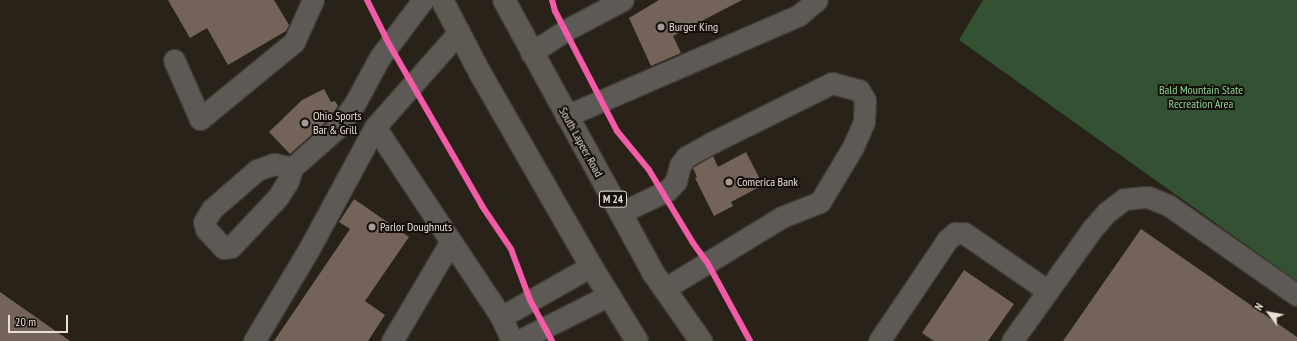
<!DOCTYPE html>
<html>
<head>
<meta charset="utf-8">
<style>
  body { margin:0 }
  #map { position:relative; width:1297px; height:341px; overflow:hidden; background:#292219; font-family:"PT Sans Narrow",sans-serif }
  div>[style] { position:absolute }
  .green>* { inset:0; background:#335234 }
  .building>* { inset:0; background:#736359 }
  .roads { filter:drop-shadow(1px 0 #423c35) drop-shadow(-1px 0 #423c35) drop-shadow(0 1px #423c35) drop-shadow(0 -1px #423c35) }
  .minor>* { height:21px; margin:-10.5px; padding:0 10.5px; transform-origin:10.5px; border-radius:10.5px; background:#5d5955 }
  .major>* { height:22px; margin:-11px; padding:0 11px; transform-origin:11px; border-radius:11px; background:#5e5953 }
  .cycleway>* { height:6px; margin:-3px; padding:0 3px; transform-origin:3px; border-radius:3px; background:#f35aa7 }
  .dots>* { width:11px; height:11px; translate:-50% -50%; box-sizing:border-box; border:2px solid #130e07; border-radius:50% }
  span { translate:-50% -50%; white-space:nowrap; text-align:center; line-height:1.15; -webkit-text-stroke:4px #130e07; paint-order:stroke }
  .shield-label span { padding:1px 3px; background:#130e07; border:1px solid; border-radius:3px; -webkit-text-stroke-width:0 }
  .shield-label { font-size:11px; color:#e8dfd5; font-weight:700 }
  .poi-label { font-size:12px; color:#e8dfd5 }
  .left { translate:0 -50%; text-align:left }
  .park-label { font-size:12px; color:#8cd693 }
  .street-label { font-size:12px; color:#e8dfd5 }
  .north { position:absolute; left:1249px; top:293px; width:40px; height:40px; -webkit-text-stroke:3px #130e07; paint-order:stroke; rotate:302deg; font-size:11px; font-weight:700; line-height:16px; text-align:center; color:#e8dfd5 }
  .north::after { content:''; display:block; margin:auto; width:14px; height:18px; background:#e8dfd5; clip-path:polygon(50% 0,100% 100%,50% 72%,0 100%) }
  .scale { position:absolute; left:8px; top:315px; width:60px; height:18px; box-sizing:border-box; border:2px solid #e8dfd5; border-top:0; padding-left:5px; font-size:12px; line-height:14px; white-space:nowrap; color:#e8dfd5; -webkit-text-stroke:3px #130e07; paint-order:stroke }
</style>
</head>
<body>
<div id="map">
  <div class="green">
    <i style="clip-path:polygon(983px 0,1297px 0,1297px 281px,959px 40px)"></i>
  </div>
  <div class="building">
    <i style="clip-path:polygon(168px 0,274px 0,289px 25px,286px 31px,228px 65px,207px 28px,190px 38px)"></i>
    <i style="clip-path:polygon(659px 0,742px 0,673px 36px,681px 53px,651px 66px,629px 18px)"></i>
    <i style="clip-path:polygon(324px 89px,331px 102px,335px 101px,338px 106px,328px 120px,290px 154px,269px 132px,302px 100px)"></i>
    <i style="clip-path:polygon(746px 152px,763px 185px,731px 202px,733px 206px,714px 216px,695px 178px,697px 177px,693px 168px,713px 156px,718px 167px)"></i>
    <i style="clip-path:polygon(354px 199px,409px 237px,365px 301px,385px 315px,368px 341px,274px 341px,350px 229px,339px 222px)"></i>
    <i style="clip-path:polygon(1141px 229px,1297px 337px,1297px 341px,1063px 341px)"></i>
    <i style="clip-path:polygon(964px 270px,1014px 304px,988px 341px,934px 341px,922px 333px)"></i>
    <i style="clip-path:polygon(0 292px,70px 341px,0 341px)"></i>
  </div>
  <div class="roads">
    <div class="minor">
      <i style="left:531px;top:53px;width:42px;rotate:-33.3deg"></i>
      <i style="left:566px;top:30px;width:64px;rotate:-27.8deg"></i>
      <i style="left:174px;top:60px;width:64px;rotate:66.2deg"></i>
      <i style="left:200px;top:119px;width:122px;rotate:-39.3deg"></i>
      <i style="left:294px;top:42px;width:46px;rotate:-65.7deg"></i>
      <i style="left:566px;top:116px;width:254px;rotate:-23.4deg"></i>
      <i style="left:799px;top:15px;width:23px;rotate:-40deg"></i>
      <i style="left:375px;top:127px;width:228px;rotate:56.4deg"></i>
      <i style="left:501px;top:317px;width:26px;rotate:65deg"></i>
      <i style="left:292px;top:168px;width:18px;rotate:-167deg"></i>
      <i style="left:274px;top:164px;width:18px;rotate:161deg"></i>
      <i style="left:257px;top:170px;width:60px;rotate:139.1deg"></i>
      <i style="left:212px;top:209px;width:15px;rotate:122deg"></i>
      <i style="left:204px;top:222px;width:7px;rotate:74deg"></i>
      <i style="left:206px;top:229px;width:26px;rotate:47deg"></i>
      <i style="left:224px;top:248px;width:7px;rotate:-8deg"></i>
      <i style="left:231px;top:247px;width:69px;rotate:-46.8deg"></i>
      <i style="left:278px;top:197px;width:19px;rotate:-58deg"></i>
      <i style="left:288px;top:181px;width:14px;rotate:-73deg"></i>
      <i style="left:292px;top:168px;width:60px;rotate:-41.6deg"></i>
      <i style="left:337px;top:128px;width:31px;rotate:-54deg"></i>
      <i style="left:355px;top:103px;width:52px;rotate:-61.5deg"></i>
      <i style="left:380px;top:57px;width:71px;rotate:-53deg"></i>
      <i style="left:620px;top:213px;width:53px;rotate:-25.6deg"></i>
      <i style="left:668px;top:190px;width:12px;rotate:-48deg"></i>
      <i style="left:676px;top:181px;width:16px;rotate:-76deg"></i>
      <i style="left:680px;top:165px;width:10px;rotate:-53deg"></i>
      <i style="left:686px;top:157px;width:29px;rotate:-29deg"></i>
      <i style="left:711px;top:143px;width:135px;rotate:-26.4deg"></i>
      <i style="left:832px;top:83px;width:28px;rotate:15deg"></i>
      <i style="left:859px;top:90px;width:12px;rotate:59deg"></i>
      <i style="left:865px;top:100px;width:22px;rotate:93deg"></i>
      <i style="left:864px;top:122px;width:27px;rotate:114deg"></i>
      <i style="left:853px;top:147px;width:64px;rotate:121deg"></i>
      <i style="left:820px;top:202px;width:41px;rotate:158.5deg"></i>
      <i style="left:782px;top:217px;width:138px;rotate:148.6deg"></i>
      <i style="left:501px;top:317px;width:103px;rotate:-29.5deg"></i>
      <i style="left:254px;top:341px;width:107px;rotate:-59.1deg"></i>
      <i style="left:309px;top:249px;width:139px;rotate:-61.6deg"></i>
      <i style="left:375px;top:127px;width:127px;rotate:-48.5deg"></i>
      <i style="left:392px;top:341px;width:114px;rotate:-59.4deg"></i>
      <i style="left:518px;top:341px;width:102px;rotate:-26.8deg"></i>
      <i style="left:879px;top:341px;width:122px;rotate:-56deg"></i>
      <i style="left:947px;top:240px;width:11px;rotate:-41deg"></i>
      <i style="left:955px;top:233px;width:9px"></i>
      <i style="left:964px;top:233px;width:102px;rotate:34.6deg"></i>
      <i style="left:1012px;top:341px;width:139px;rotate:-54.4deg"></i>
      <i style="left:1093px;top:228px;width:21px;rotate:-49deg"></i>
      <i style="left:1107px;top:212px;width:21px;rotate:-37deg"></i>
      <i style="left:1124px;top:199px;width:24px;rotate:-5deg"></i>
      <i style="left:1148px;top:197px;width:22px;rotate:22deg"></i>
      <i style="left:1168px;top:205px;width:157px;rotate:34.9deg"></i>
    </div>
    <div class="major">
      <i style="left:442px;top:0;width:82px;rotate:62.5deg"></i>
      <i style="left:480px;top:73px;width:223px;rotate:60.1deg"></i>
      <i style="left:591px;top:266px;width:88px;rotate:58.5deg"></i>
      <i style="left:504px;top:0;width:312px;rotate:61.3deg"></i>
      <i style="left:654px;top:274px;width:82px;rotate:55deg"></i>
    </div>
  </div>
  <div class="cycleway">
    <i style="left:367px;top:0;width:49px;rotate:63.4deg"></i>
    <i style="left:389px;top:44px;width:187px;rotate:60.1deg"></i>
    <i style="left:482px;top:206px;width:52px;rotate:56deg"></i>
    <i style="left:511px;top:249px;width:54px;rotate:69.6deg"></i>
    <i style="left:530px;top:300px;width:47px;rotate:61.8deg"></i>
    <i style="left:552px;top:0;width:11px;rotate:75deg"></i>
    <i style="left:555px;top:11px;width:135px;rotate:62.7deg"></i>
    <i style="left:617px;top:131px;width:50px;rotate:50.6deg"></i>
    <i style="left:649px;top:170px;width:85px;rotate:58.9deg"></i>
    <i style="left:693px;top:243px;width:24px;rotate:54deg"></i>
    <i style="left:707px;top:262px;width:90px;rotate:61.4deg"></i>
  </div>
  <div class="dots">
    <i style="left:661px;top:27px;background:#a59d93"></i>
    <i style="left:305px;top:123px;background:#a59d93"></i>
    <i style="left:729px;top:182px;background:#a59d93"></i>
    <i style="left:372px;top:227px;background:#a59d93"></i>
  </div>
  <div class="shield-label">
    <span style="left:613px;top:199px">M 24</span>
  </div>
  <div class="poi-label">
    <span class="left" style="left:669px;top:27px">Burger King</span>
    <span class="left" style="left:313px;top:123px">Ohio Sports<br>Bar &amp; Grill</span>
    <span class="left" style="left:737px;top:182px">Comerica Bank</span>
    <span class="left" style="left:380px;top:227px">Parlor Doughnuts</span>
  </div>
  <div class="park-label">
    <span style="left:1201px;top:97px">Bald Mountain State<br>Recreation Area</span>
  </div>
  <div class="street-label">
    <span style="left:581px;top:142px;rotate:61deg">South Lapeer Road</span>
  </div>
  <div class="north">N</div>
  <div class="scale">20 m</div>
</div>
</body>
</html>
